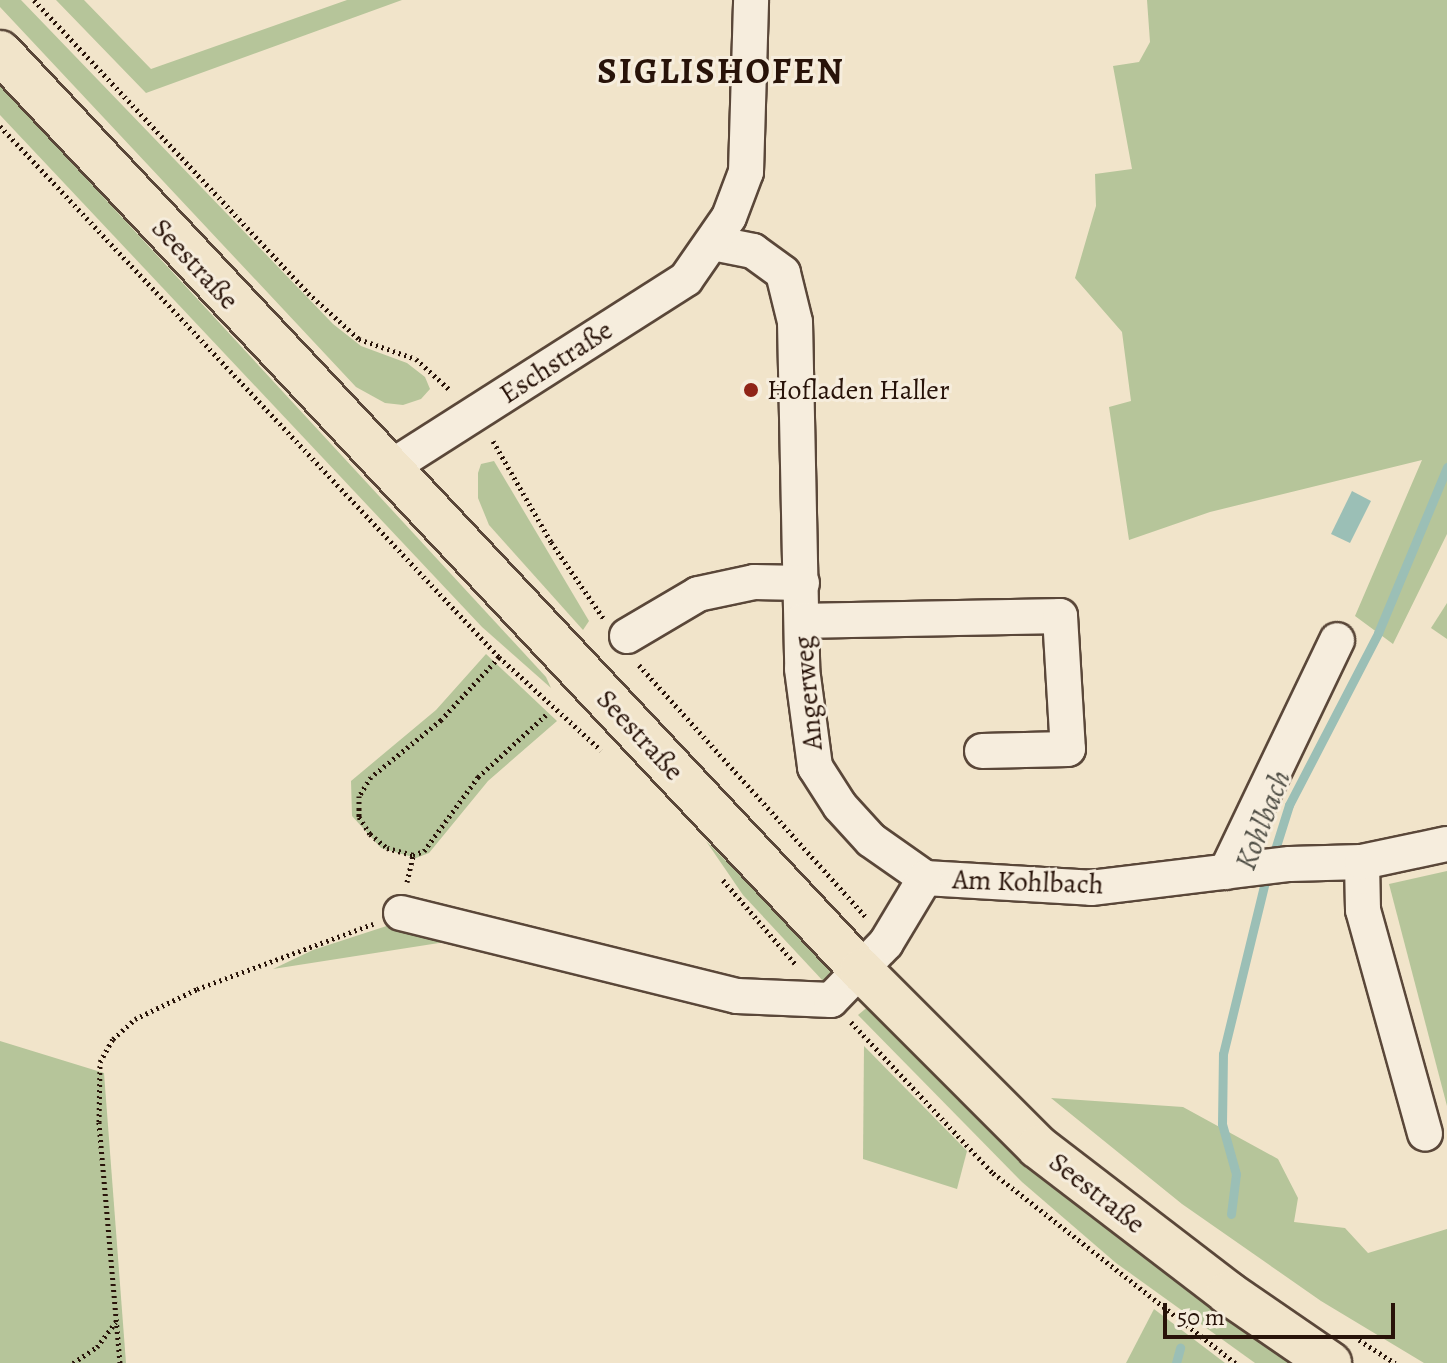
<!DOCTYPE html>
<html>
<head>
<meta charset="utf-8">
<style>
  body { margin:0 }
  #map { position:relative; width:1447px; height:1363px; overflow:hidden; background:#f1e4ca; font-family:Alegreya,serif }
  div>[style] { position:absolute }
  .green>* { inset:0; background:#b6c59a }
  .water>* { inset:0; background:#9bbfb6 }
  .stream>* { height:9px; margin:-4.5px; padding:0 4.5px; transform-origin:4.5px; border-radius:4.5px; background:#9bbfb6 }
  .path>* { height:5px; margin-top:-2.5px; transform-origin:0; background:repeating-linear-gradient(90deg,#281309 0 2px,transparent 0 6px) }
  .roads { filter:drop-shadow(2px 0 #5a4739) drop-shadow(-2px 0 #5a4739) drop-shadow(0 2px #5a4739) drop-shadow(0 -2px #5a4739) }
  .minor>* { height:34px; margin:-17px; padding:0 17px; transform-origin:17px; border-radius:17px; background:#f6eddd }
  .major>* { height:42px; margin:-21px; padding:0 21px; transform-origin:21px; border-radius:21px; background:#f1e4ca }
  .dots>* { width:22px; height:22px; translate:-50% -50%; box-sizing:border-box; border:4px solid #f6eddd; border-radius:50% }
  span { translate:-50% -50%; white-space:nowrap; text-align:center; line-height:1.15; -webkit-text-stroke:6px #f6eddd; paint-order:stroke }
  .street-label { font-size:28px; color:#281309 }
  .poi-label { font-size:28px; color:#281309 }
  .left { translate:0 -50%; text-align:left }
  .water-label { font-size:30px; color:#504f46; font-style:italic }
  .district-label { font-size:36px; color:#281309; font-weight:700; letter-spacing:2px }
  .scale { position:absolute; left:1163px; top:1303px; width:232px; height:36px; box-sizing:border-box; border:4px solid #281309; border-top:0; padding-left:10px; font-size:24px; line-height:28px; white-space:nowrap; color:#281309; -webkit-text-stroke:6px #f6eddd; paint-order:stroke }
</style>
</head>
<body>
<div id="map">
  <div class="green">
    <i style="clip-path:polygon(0 0,21px 0,333px 324px,361px 346px,407px 363px,425px 377px,430px 389px,421px 399px,403px 405px,385px 403px,356px 387px,0 7px)"></i>
    <i style="clip-path:polygon(56px 0,84px 0,151px 69px,347px 0,402px 0,146px 93px)"></i>
    <i style="clip-path:polygon(1147px 0,1447px 0,1447px 534px,1393px 644px,1355px 616px,1422px 460px,1210px 512px,1129px 540px,1109px 407px,1131px 401px,1122px 332px,1075px 278px,1096px 206px,1095px 174px,1132px 169px,1113px 66px,1139px 62px,1150px 42px)"></i>
    <i style="clip-path:polygon(0 85px,546px 677px,551px 688px,482px 627px,0 115px)"></i>
    <i style="clip-path:polygon(494px 461px,589px 621px,583px 630px,489px 525px,478px 498px,478px 473px,481px 464px)"></i>
    <i style="clip-path:polygon(1447px 603px,1447px 639px,1431px 628px)"></i>
    <i style="clip-path:polygon(486px 654px,557px 721px,488px 781px,429px 853px,416px 858px,381px 848px,352px 816px,351px 781px,436px 710px)"></i>
    <i style="clip-path:polygon(706px 841px,836px 971px,824px 982px,743px 895px)"></i>
    <i style="clip-path:polygon(1447px 871px,1447px 1106px,1389px 884px)"></i>
    <i style="clip-path:polygon(405px 920px,490px 935px,273px 969px,313px 950px)"></i>
    <i style="clip-path:polygon(870px 1005px,1306px 1363px,1255px 1363px,1116px 1263px,1022px 1182px,858px 1015px)"></i>
    <i style="clip-path:polygon(0 1041px,104px 1073px,126px 1363px,0 1363px)"></i>
    <i style="clip-path:polygon(864px 1046px,967px 1151px,957px 1189px,863px 1159px)"></i>
    <i style="clip-path:polygon(1051px 1098px,1183px 1107px,1278px 1159px,1298px 1198px,1294px 1222px,1345px 1228px,1368px 1253px,1447px 1229px,1447px 1363px,1424px 1363px,1321px 1301px,1182px 1204px)"></i>
    <i style="clip-path:polygon(1154px 1309px,1225px 1363px,1126px 1363px)"></i>
  </div>
  <div class="water">
    <i style="clip-path:polygon(1352px 491px,1371px 501px,1350px 543px,1331px 534px)"></i>
  </div>
  <div class="stream">
    <i style="left:1272px;top:859px;width:57px;rotate:-72.5deg"></i>
    <i style="left:1289px;top:805px;width:194px;rotate:-62.6deg"></i>
    <i style="left:1378px;top:633px;width:180px;rotate:-67.4deg"></i>
    <i style="left:1231px;top:1214px;width:40px;rotate:-82.9deg"></i>
    <i style="left:1236px;top:1174px;width:52px;rotate:-105.6deg"></i>
    <i style="left:1222px;top:1124px;width:70px;rotate:-89.2deg"></i>
    <i style="left:1223px;top:1054px;width:186px;rotate:-76.3deg"></i>
    <i style="left:1176px;top:1363px;width:16px;rotate:-75deg"></i>
  </div>
  <div class="path">
    <i style="left:34px;top:0;width:401px;rotate:46.9deg"></i>
    <i style="left:308px;top:293px;width:69px;rotate:42deg"></i>
    <i style="left:359px;top:339px;width:60px;rotate:19.3deg"></i>
    <i style="left:416px;top:359px;width:47px;rotate:42.4deg"></i>
    <i style="left:0;top:126px;width:729px;rotate:46.78deg"></i>
    <i style="left:499px;top:657px;width:138px;rotate:42.4deg"></i>
    <i style="left:493px;top:441px;width:116px;rotate:60.1deg"></i>
    <i style="left:551px;top:542px;width:93px;rotate:55.5deg"></i>
    <i style="left:499px;top:657px;width:86px;rotate:132.6deg"></i>
    <i style="left:441px;top:720px;width:90px;rotate:140.8deg"></i>
    <i style="left:371px;top:777px;width:22px;rotate:122deg"></i>
    <i style="left:359px;top:796px;width:21px;rotate:90deg"></i>
    <i style="left:359px;top:817px;width:20px;rotate:57deg"></i>
    <i style="left:370px;top:834px;width:22px;rotate:39deg"></i>
    <i style="left:387px;top:848px;width:27px;rotate:15deg"></i>
    <i style="left:413px;top:855px;width:12px;rotate:-20deg"></i>
    <i style="left:424px;top:851px;width:92px;rotate:-53.9deg"></i>
    <i style="left:478px;top:777px;width:92px;rotate:-42.4deg"></i>
    <i style="left:639px;top:665px;width:338px;rotate:48deg"></i>
    <i style="left:723px;top:880px;width:113px;rotate:49.3deg"></i>
    <i style="left:407px;top:882px;width:28px;rotate:-77deg"></i>
    <i style="left:851px;top:1022px;width:207px;rotate:46.8deg"></i>
    <i style="left:993px;top:1173px;width:308px;rotate:38.1deg"></i>
    <i style="left:1359px;top:1340px;width:43px;rotate:32.6deg"></i>
    <i style="left:73px;top:1363px;width:29px;rotate:-34deg"></i>
    <i style="left:97px;top:1347px;width:31px;rotate:-53deg"></i>
    <i style="left:120px;top:1363px;width:242px;rotate:-95deg"></i>
    <i style="left:99px;top:1122px;width:60px;rotate:-89deg"></i>
    <i style="left:100px;top:1062px;width:26px;rotate:-61deg"></i>
    <i style="left:113px;top:1039px;width:30px;rotate:-42deg"></i>
    <i style="left:135px;top:1019px;width:69px;rotate:-25.8deg"></i>
    <i style="left:197px;top:989px;width:188px;rotate:-20.3deg"></i>
  </div>
  <div class="roads">
    <div class="minor">
      <i style="left:713px;top:243px;width:41px;rotate:11.3deg"></i>
      <i style="left:753px;top:251px;width:37px;rotate:36deg"></i>
      <i style="left:783px;top:273px;width:50px;rotate:76.2deg"></i>
      <i style="left:795px;top:322px;width:347px;rotate:88.8deg"></i>
      <i style="left:802px;top:669px;width:99px;rotate:82.4deg"></i>
      <i style="left:815px;top:767px;width:46px;rotate:57.3deg"></i>
      <i style="left:840px;top:806px;width:46px;rotate:47.6deg"></i>
      <i style="left:871px;top:840px;width:66px;rotate:35.1deg"></i>
      <i style="left:388px;top:469px;width:353px;rotate:-32.5deg"></i>
      <i style="left:686px;top:279px;width:75px;rotate:-55.3deg"></i>
      <i style="left:729px;top:217px;width:48px;rotate:-69.3deg"></i>
      <i style="left:746px;top:172px;width:172px;rotate:-88.3deg"></i>
      <i style="left:802px;top:621px;width:258px;rotate:-1.1deg"></i>
      <i style="left:1060px;top:616px;width:133px;rotate:86.6deg"></i>
      <i style="left:1068px;top:749px;width:86px;rotate:178.7deg"></i>
      <i style="left:627px;top:636px;width:82px;rotate:-30.6deg"></i>
      <i style="left:698px;top:594px;width:57px;rotate:-12.1deg"></i>
      <i style="left:754px;top:582px;width:48px;rotate:1.2deg"></i>
      <i style="left:1362px;top:862px;width:48px;rotate:88.8deg"></i>
      <i style="left:1363px;top:910px;width:232px;rotate:74.5deg"></i>
      <i style="left:1226px;top:872px;width:257px;rotate:-64.4deg"></i>
      <i style="left:925px;top:878px;width:166px;rotate:3.4deg"></i>
      <i style="left:1091px;top:888px;width:200px;rotate:-6.9deg"></i>
      <i style="left:1290px;top:864px;width:72px;rotate:-1.6deg"></i>
      <i style="left:1362px;top:862px;width:87px;rotate:-12deg"></i>
      <i style="left:401px;top:913px;width:346px;rotate:13.9deg"></i>
      <i style="left:737px;top:996px;width:94px;rotate:2.4deg"></i>
      <i style="left:831px;top:1000px;width:79px;rotate:-46deg"></i>
      <i style="left:886px;top:943px;width:76px;rotate:-59deg"></i>
    </div>
    <div class="major">
      <i style="left:0;top:52px;width:1259px;rotate:46.84deg"></i>
      <i style="left:861px;top:970px;width:250px;rotate:45deg"></i>
      <i style="left:1038px;top:1147px;width:240px;rotate:37.5deg"></i>
      <i style="left:1228px;top:1293px;width:124px;rotate:34.5deg"></i>
    </div>
  </div>
  <div class="dots">
    <i style="left:751px;top:390px;background:#8f2418"></i>
  </div>
  <div class="street-label">
    <span style="left:195px;top:264px;rotate:47deg">Seestraße</span>
    <span style="left:556px;top:362px;rotate:-33deg">Eschstraße</span>
    <span style="left:808px;top:693px;rotate:-95deg">Angerweg</span>
    <span style="left:640px;top:735px;rotate:47deg">Seestraße</span>
    <span style="left:1028px;top:882px;rotate:2deg">Am Kohlbach</span>
    <span style="left:1097px;top:1193px;rotate:38deg">Seestraße</span>
  </div>
  <div class="poi-label">
    <span class="left" style="left:767px;top:390px">Hofladen Haller</span>
  </div>
  <div class="water-label">
    <span style="left:1263px;top:820px;rotate:-69deg">Kohlbach</span>
  </div>
  <div class="district-label">
    <span style="left:721px;top:71px">SIGLISHOFEN</span>
  </div>
  <div class="scale">50 m</div>
</div>
</body>
</html>
